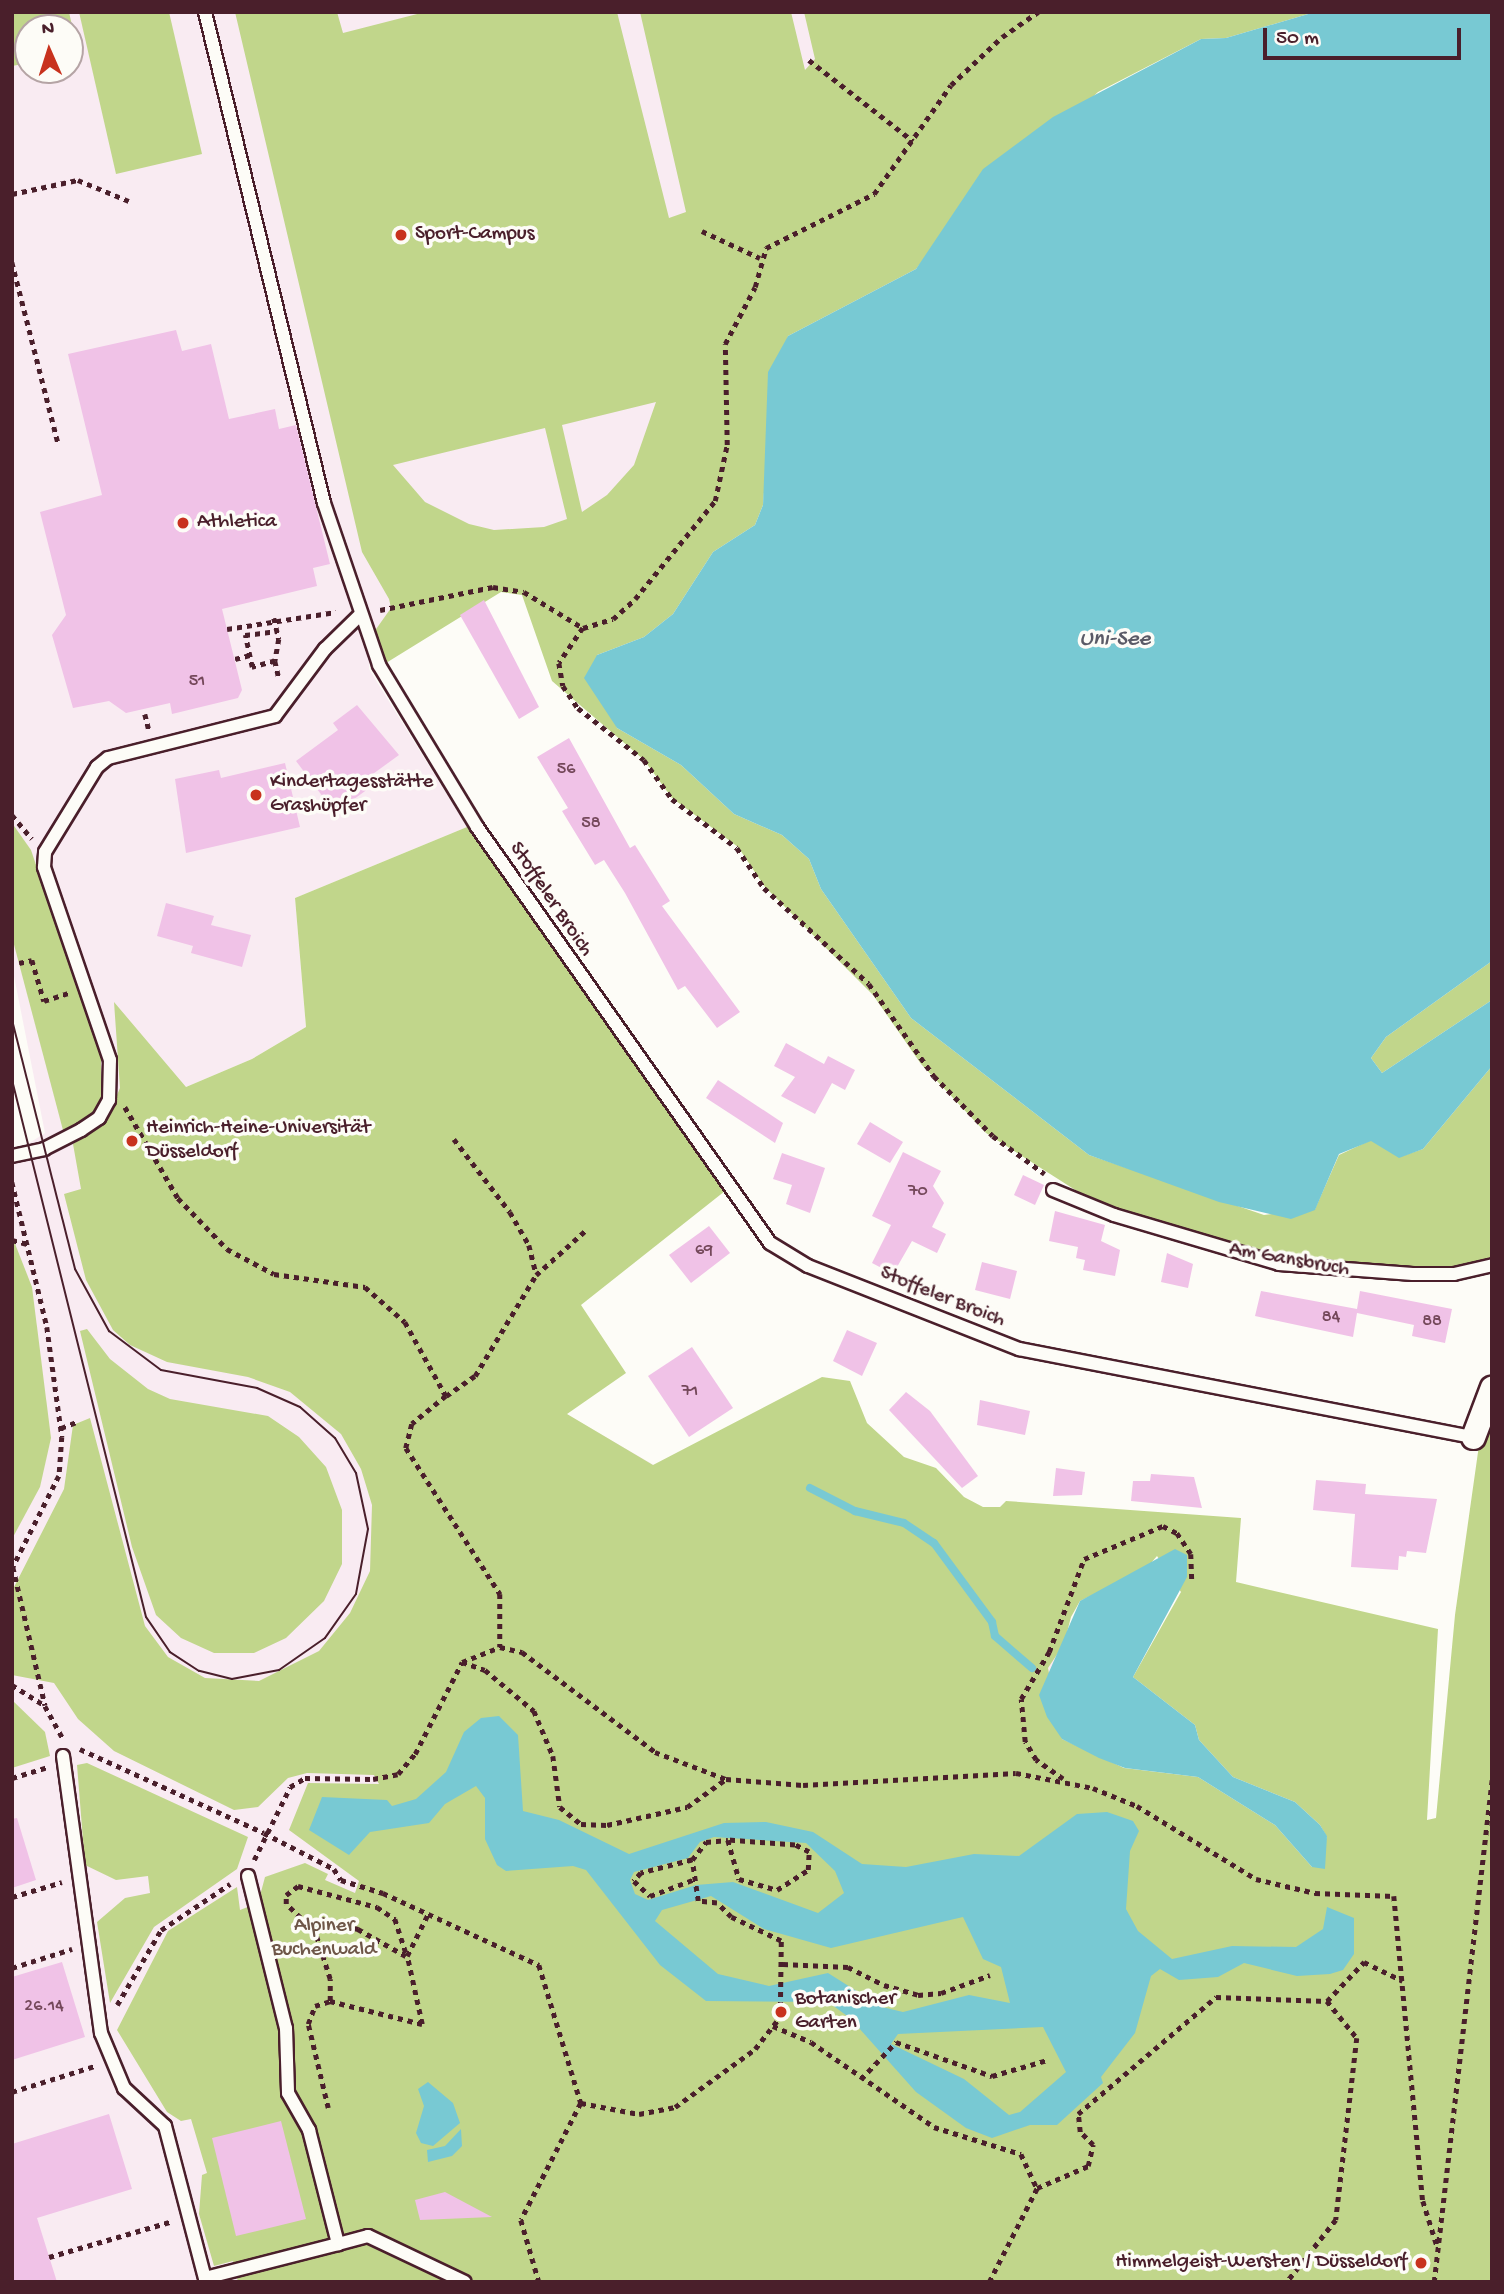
<!DOCTYPE html>
<html>
<head>
<meta charset="utf-8">
<style>
  body { margin:0 }
  #map { position:relative; width:1504px; height:2294px; overflow:hidden; background:#fdfcf7; font-family:"Gochi Hand",sans-serif }
  div>[style] { position:absolute }
  .built>* { inset:0; background:#f9ebf2 }
  .green>* { inset:0; background:#c1d68b }
  .water>* { inset:0; background:#78c9d3 }
  .stream>* { height:8px; margin:-4px; padding:0 4px; transform-origin:4px; border-radius:4px; background:#78c9d3 }
  .building>* { inset:0; background:#f0c2e7 }
  .path>* { height:4.5px; margin-top:-2.25px; transform-origin:0; background:repeating-linear-gradient(90deg,#4a1f2b 0 5px,transparent 0 10px) }
  .roads { filter:drop-shadow(2px 0 #4a1f2b) drop-shadow(-2px 0 #4a1f2b) drop-shadow(0 2px #4a1f2b) drop-shadow(0 -2px #4a1f2b) }
  .lane>* { height:12px; margin:-6px; padding:0 6px; transform-origin:6px; border-radius:6px; background:#fdfcf7 }
  .street>* { height:23px; margin:-11.5px; padding:0 11.5px; transform-origin:11.5px; border-radius:11.5px; background:#fdfcf7 }
  .tram>* { height:2px; margin:-1px; padding:0 1px; transform-origin:1px; border-radius:1px; background:#4a1f2b }
  .dots>* { width:19px; height:19px; translate:-50% -50%; box-sizing:border-box; border:4px solid #fdfcf7; border-radius:50% }
  span { translate:-50% -50%; white-space:nowrap; text-align:center; line-height:1.15; -webkit-text-stroke:7px #fdfcf7; paint-order:stroke }
  .number-label { font-size:18px; color:#74485a }
  .number-label span { -webkit-text-stroke-width:0 }
  .poi-label { font-size:21px; color:#4a1f2b }
  .left { translate:0 -50%; text-align:left }
  .right { translate:-100% -50%; text-align:right }
  .street-label { font-size:21px; color:#4a1f2b }
  .park-label { font-size:21px; color:#6e5648 }
  .water-label { font-size:23px; color:#5a5a66; font-style:italic }
  .frame { position:absolute; inset:0; border:14px solid #4a1f2b; pointer-events:none }
  .north { position:absolute; left:14px; top:14px; width:70px; height:70px; box-sizing:border-box; background:#fdfcf7; border:2px solid #b5a4a5; border-radius:50%; rotate:357deg; font-size:19px; font-weight:700; line-height:28px; text-align:center; color:#4a1f2b }
  .north::after { content:''; display:block; margin:auto; width:24px; height:32px; background:#c8321e; clip-path:polygon(50% 0,100% 100%,50% 72%,0 100%) }
  .scale { position:absolute; left:1263px; top:28px; width:198px; height:32px; box-sizing:border-box; border:4px solid #4a1f2b; border-top:0; padding-left:9px; font-size:21px; line-height:24px; white-space:nowrap; color:#4a1f2b; -webkit-text-stroke:5px #fdfcf7; paint-order:stroke }
</style>
</head>
<body>
<div id="map">
  <div class="built">
    <i style="clip-path:polygon(evenodd,967px 12px,695px 459px,392px 616px,371px 634px,369px 669px,467px 827px,295px 898px,306px 1027px,252px 1059px,186px 1087px,566px 1414px,654px 1465px,1064px 1644px,1350px 2282px,12px 2282px,12px 1154px,45px 1133px,12px 966px,12px 14px,967px 12px,28px 28px,70px 28px,70px 70px,28px 70px,28px 28px)"></i>
  </div>
  <div class="green">
    <i style="clip-path:polygon(12px 12px,69px 12px,78px 52px,70px 53px,70px 28px,28px 28px,28px 63px,12px 66px)"></i>
    <i style="clip-path:polygon(79px 12px,169px 12px,202px 154px,116px 174px)"></i>
    <i style="clip-path:polygon(evenodd,235px 12px,337px 12px,343px 33px,425px 12px,617px 12px,669px 218px,686px 212px,640px 12px,791px 12px,805px 70px,815px 59px,804px 12px,1315px 12px,1226px 38px,1201px 39px,1098px 92px,938px 241px,916px 269px,788px 336px,768px 440px,763px 505px,755px 525px,713px 552px,673px 614px,644px 637px,597px 655px,617px 728px,681px 765px,734px 814px,782px 835px,809px 859px,821px 889px,911px 1018px,1089px 1155px,1264px 1215px,1315px 1209px,1339px 1155px,1371px 1140px,1399px 1157px,1423px 1149px,1492px 1066px,1492px 1260px,1448px 1270px,1279px 1262px,1091px 1200px,986px 1133px,921px 1064px,873px 995px,765px 887px,738px 847px,672px 798px,644px 760px,552px 681px,522px 595px,501px 592px,386px 663px,374px 632px,391px 608px,389px 599px,362px 552px,235px 12px,656px 402px,634px 465px,607px 495px,582px 512px,562px 425px,656px 402px,235px 12px,545px 428px,567px 519px,544px 527px,494px 530px,469px 524px,425px 502px,393px 465px,545px 428px)"></i>
    <i style="clip-path:polygon(12px 823px,31px 850px,101px 1058px,101px 1101px,91px 1118px,64px 1134px,12px 937px)"></i>
    <i style="clip-path:polygon(evenodd,467px 827px,725px 1191px,581px 1305px,626px 1373px,567px 1414px,653px 1465px,822px 1377px,850px 1381px,867px 1423px,904px 1457px,936px 1468px,964px 1497px,983px 1507px,1000px 1507px,1006px 1501px,1241px 1518px,1236px 1582px,1438px 1629px,1427px 1820px,1436px 1818px,1455px 1615px,1480px 1438px,1492px 1402px,1492px 2282px,238px 2282px,233px 2261px,214px 2266px,199px 2214px,202px 2175px,207px 2173px,191px 2119px,181px 2121px,167px 2112px,117px 2030px,168px 1931px,237px 1887px,240px 1910px,258px 1903px,265px 1877px,305px 1863px,328px 1874px,325px 1880px,355px 1893px,359px 1881px,289px 1830px,308px 1783px,379px 1784px,374px 1775px,307px 1773px,288px 1778px,258px 1807px,234px 1810px,114px 1751px,78px 1719px,54px 1683px,12px 1675px,12px 1591px,64px 1489px,73px 1425px,90px 1418px,145px 1626px,168px 1657px,205px 1678px,259px 1681px,319px 1651px,350px 1613px,370px 1571px,372px 1505px,361px 1469px,341px 1434px,290px 1392px,248px 1377px,167px 1362px,130px 1345px,113px 1330px,86px 1280px,64px 1194px,81px 1189px,73px 1144px,105px 1123px,120px 1088px,114px 1002px,186px 1087px,252px 1059px,306px 1027px,295px 898px,467px 827px,1157px 1556px,1181px 1592px,1133px 1677px,1195px 1725px,1199px 1740px,1233px 1777px,1295px 1802px,1320px 1825px,1327px 1837px,1312px 1867px,1275px 1825px,1198px 1777px,1124px 1768px,1062px 1739px,1048px 1668px,1064px 1644px,1071px 1617px,1080px 1601px,1145px 1570px,1157px 1556px)"></i>
    <i style="clip-path:polygon(1492px 961px,1492px 1000px,1382px 1073px,1371px 1058px,1386px 1037px)"></i>
    <i style="clip-path:polygon(12px 1236px,32px 1287px,51px 1438px,40px 1487px,12px 1539px)"></i>
    <i style="clip-path:polygon(87px 1329px,110px 1359px,148px 1389px,170px 1399px,268px 1416px,299px 1437px,326px 1467px,342px 1510px,342px 1564px,324px 1601px,286px 1638px,254px 1653px,214px 1653px,181px 1638px,156px 1615px,132px 1547px,80px 1331px)"></i>
    <i style="clip-path:polygon(12px 1700px,45px 1732px,50px 1756px,12px 1768px)"></i>
    <i style="clip-path:polygon(87px 1763px,248px 1837px,237px 1869px,154px 1927px,110px 2003px,97px 1922px,125px 1898px,150px 1893px,148px 1876px,116px 1880px,85px 1865px,77px 1765px)"></i>
  </div>
  <div class="water">
    <i style="clip-path:polygon(1315px 12px,1492px 12px,1492px 961px,1386px 1037px,1371px 1058px,1382px 1073px,1492px 1000px,1492px 1066px,1423px 1149px,1399px 1158px,1371px 1141px,1339px 1154px,1315px 1210px,1291px 1219px,1219px 1202px,1089px 1155px,911px 1018px,821px 889px,809px 859px,782px 835px,734px 814px,681px 765px,617px 728px,584px 678px,597px 655px,644px 637px,673px 614px,713px 552px,755px 525px,763px 505px,768px 372px,788px 336px,916px 269px,983px 169px,1053px 117px,1201px 39px,1226px 38px)"></i>
    <i style="clip-path:polygon(1175px 1549px,1187px 1555px,1187px 1577px,1133px 1677px,1195px 1725px,1199px 1740px,1233px 1777px,1295px 1802px,1320px 1825px,1327px 1836px,1325px 1869px,1312px 1867px,1275px 1825px,1198px 1777px,1125px 1768px,1099px 1758px,1062px 1739px,1047px 1717px,1039px 1695px,1080px 1601px)"></i>
    <i style="clip-path:polygon(evenodd,499px 1716px,518px 1735px,523px 1811px,559px 1820px,629px 1854px,724px 1823px,766px 1822px,813px 1832px,862px 1864px,906px 1867px,974px 1854px,1019px 1856px,1077px 1814px,1107px 1812px,1133px 1821px,1139px 1831px,1130px 1851px,1126px 1909px,1138px 1931px,1172px 1959px,1232px 1946px,1296px 1947px,1323px 1929px,1327px 1907px,1354px 1918px,1354px 1954px,1343px 1970px,1330px 1974px,1297px 1976px,1244px 1963px,1218px 1977px,1179px 1980px,1160px 1969px,1151px 1976px,1135px 2033px,1101px 2077px,1103px 2083px,1057px 2125px,1030px 2125px,992px 2138px,966px 2128px,916px 2092px,850px 2018px,828px 2002px,706px 2001px,660px 1965px,586px 1870px,573px 1866px,506px 1871px,497px 1865px,485px 1839px,485px 1798px,476px 1786px,445px 1804px,429px 1823px,370px 1832px,349px 1855px,309px 1830px,322px 1797px,387px 1800px,392px 1806px,416px 1799px,446px 1772px,464px 1732px,481px 1718px,499px 1716px,714px 1837px,806px 1843px,835px 1871px,844px 1893px,818px 1913px,733px 1882px,696px 1885px,648px 1900px,635px 1894px,630px 1880px,634px 1872px,688px 1858px,700px 1842px,714px 1837px,499px 1716px,711px 1896px,764px 1929px,831px 1948px,963px 1917px,983px 1959px,1001px 1967px,1010px 2003px,969px 1995px,903px 2012px,882px 2007px,828px 1973px,769px 1986px,718px 1974px,655px 1921px,662px 1910px,711px 1896px,499px 1716px,1043px 2027px,1066px 2072px,1020px 2112px,1009px 2115px,964px 2079px,891px 2044px,898px 2034px,1043px 2027px)"></i>
    <i style="clip-path:polygon(428px 2082px,453px 2103px,460px 2123px,433px 2146px,421px 2143px,416px 2133px,424px 2106px,418px 2089px)"></i>
    <i style="clip-path:polygon(461px 2129px,462px 2146px,452px 2156px,428px 2162px,427px 2150px,445px 2146px)"></i>
  </div>
  <div class="stream">
    <i style="left:810px;top:1488px;width:51px;rotate:27.1deg"></i>
    <i style="left:855px;top:1511px;width:50px;rotate:13.8deg"></i>
    <i style="left:904px;top:1523px;width:36px;rotate:34deg"></i>
    <i style="left:934px;top:1543px;width:98px;rotate:53.7deg"></i>
    <i style="left:992px;top:1622px;width:14px;rotate:78deg"></i>
    <i style="left:995px;top:1636px;width:49px;rotate:40.9deg"></i>
  </div>
  <div class="building">
    <i style="clip-path:polygon(176px 330px,182px 351px,211px 344px,229px 419px,275px 409px,279px 429px,296px 425px,330px 564px,313px 568px,317px 586px,222px 609px,242px 690px,238px 698px,172px 714px,170px 703px,126px 713px,109px 701px,73px 708px,52px 635px,66px 615px,40px 512px,102px 495px,68px 354px)"></i>
    <i style="clip-path:polygon(484px 600px,539px 707px,519px 719px,460px 615px)"></i>
    <i style="clip-path:polygon(357px 705px,399px 755px,366px 779px,372px 786px,335px 813px,296px 761px,338px 730px,333px 723px)"></i>
    <i style="clip-path:polygon(569px 738px,630px 848px,635px 845px,670px 901px,662px 906px,740px 1012px,717px 1028px,685px 986px,678px 990px,625px 893px,604px 860px,595px 865px,562px 811px,568px 808px,537px 757px)"></i>
    <i style="clip-path:polygon(285px 763px,300px 827px,186px 853px,175px 779px,219px 770px,221px 778px)"></i>
    <i style="clip-path:polygon(166px 903px,214px 916px,211px 925px,251px 935px,242px 967px,191px 953px,193px 946px,157px 936px)"></i>
    <i style="clip-path:polygon(786px 1043px,824px 1064px,828px 1056px,855px 1070px,845px 1090px,832px 1083px,815px 1114px,781px 1096px,795px 1077px,774px 1066px)"></i>
    <i style="clip-path:polygon(718px 1080px,783px 1123px,775px 1143px,706px 1098px)"></i>
    <i style="clip-path:polygon(870px 1122px,903px 1142px,890px 1163px,857px 1144px)"></i>
    <i style="clip-path:polygon(903px 1152px,941px 1171px,933px 1186px,944px 1203px,932px 1227px,946px 1234px,937px 1253px,912px 1241px,893px 1274px,872px 1263px,891px 1225px,872px 1216px)"></i>
    <i style="clip-path:polygon(782px 1153px,825px 1168px,810px 1213px,786px 1204px,792px 1185px,773px 1179px)"></i>
    <i style="clip-path:polygon(1023px 1175px,1044px 1185px,1035px 1205px,1014px 1195px)"></i>
    <i style="clip-path:polygon(1055px 1211px,1105px 1225px,1101px 1241px,1120px 1250px,1115px 1276px,1083px 1270px,1085px 1260px,1076px 1258px,1078px 1247px,1049px 1241px)"></i>
    <i style="clip-path:polygon(709px 1226px,730px 1253px,691px 1283px,669px 1255px)"></i>
    <i style="clip-path:polygon(1167px 1253px,1193px 1264px,1188px 1288px,1161px 1282px)"></i>
    <i style="clip-path:polygon(982px 1262px,1017px 1271px,1010px 1299px,975px 1290px)"></i>
    <i style="clip-path:polygon(1261px 1291px,1357px 1309px,1360px 1291px,1452px 1309px,1445px 1343px,1412px 1336px,1414px 1325px,1357px 1313px,1353px 1337px,1255px 1316px)"></i>
    <i style="clip-path:polygon(847px 1330px,877px 1343px,862px 1376px,833px 1361px)"></i>
    <i style="clip-path:polygon(692px 1347px,733px 1408px,689px 1437px,648px 1376px)"></i>
    <i style="clip-path:polygon(906px 1392px,930px 1411px,978px 1476px,962px 1488px,889px 1410px)"></i>
    <i style="clip-path:polygon(980px 1400px,1030px 1411px,1025px 1435px,977px 1425px)"></i>
    <i style="clip-path:polygon(1056px 1468px,1085px 1472px,1082px 1495px,1053px 1496px)"></i>
    <i style="clip-path:polygon(1151px 1474px,1194px 1477px,1202px 1508px,1131px 1501px,1133px 1481px,1150px 1481px)"></i>
    <i style="clip-path:polygon(1316px 1480px,1366px 1484px,1365px 1494px,1437px 1499px,1426px 1553px,1407px 1551px,1406px 1557px,1399px 1556px,1398px 1570px,1351px 1567px,1355px 1514px,1313px 1510px)"></i>
    <i style="clip-path:polygon(17px 1818px,36px 1880px,12px 1888px,12px 1819px)"></i>
    <i style="clip-path:polygon(62px 1962px,85px 2037px,12px 2060px,12px 1977px)"></i>
    <i style="clip-path:polygon(109px 2114px,132px 2189px,37px 2218px,57px 2282px,12px 2282px,12px 2144px)"></i>
    <i style="clip-path:polygon(281px 2121px,306px 2219px,236px 2236px,212px 2138px)"></i>
    <i style="clip-path:polygon(445px 2192px,492px 2217px,420px 2220px,415px 2200px)"></i>
  </div>
  <div class="path">
    <i style="left:809px;top:60px;width:132px;rotate:37.9deg"></i>
    <i style="left:12px;top:194px;width:67px;rotate:-12deg"></i>
    <i style="left:78px;top:180px;width:55px;rotate:22.4deg"></i>
    <i style="left:702px;top:231px;width:64px;rotate:25deg"></i>
    <i style="left:12px;top:262px;width:187px;rotate:75.7deg"></i>
    <i style="left:380px;top:610px;width:115px;rotate:-11.5deg"></i>
    <i style="left:493px;top:587px;width:31px;rotate:9deg"></i>
    <i style="left:524px;top:592px;width:69px;rotate:31.4deg"></i>
    <i style="left:583px;top:628px;width:31px;rotate:-17deg"></i>
    <i style="left:613px;top:619px;width:30px;rotate:-42deg"></i>
    <i style="left:635px;top:599px;width:127px;rotate:-50.8deg"></i>
    <i style="left:715px;top:501px;width:57px;rotate:-77.9deg"></i>
    <i style="left:727px;top:445px;width:101px;rotate:-91.1deg"></i>
    <i style="left:725px;top:344px;width:64px;rotate:-62.2deg"></i>
    <i style="left:755px;top:287px;width:41px;rotate:-74.2deg"></i>
    <i style="left:766px;top:248px;width:121px;rotate:-26.6deg"></i>
    <i style="left:874px;top:194px;width:133px;rotate:-54.8deg"></i>
    <i style="left:951px;top:85px;width:70px;rotate:-43.3deg"></i>
    <i style="left:1002px;top:37px;width:44px;rotate:-34.8deg"></i>
    <i style="left:274px;top:618px;width:22px;rotate:77deg"></i>
    <i style="left:279px;top:639px;width:22px;rotate:100deg"></i>
    <i style="left:275px;top:661px;width:24px;rotate:165deg"></i>
    <i style="left:252px;top:667px;width:33px;rotate:-102deg"></i>
    <i style="left:245px;top:635px;width:32px;rotate:-7deg"></i>
    <i style="left:583px;top:628px;width:42px;rotate:124.4deg"></i>
    <i style="left:559px;top:663px;width:23px;rotate:80deg"></i>
    <i style="left:563px;top:686px;width:27px;rotate:56deg"></i>
    <i style="left:578px;top:708px;width:84px;rotate:38.2deg"></i>
    <i style="left:644px;top:760px;width:48px;rotate:54.3deg"></i>
    <i style="left:672px;top:799px;width:81px;rotate:37deg"></i>
    <i style="left:737px;top:848px;width:48px;rotate:56deg"></i>
    <i style="left:764px;top:888px;width:142px;rotate:42.4deg"></i>
    <i style="left:869px;top:984px;width:113px;rotate:54.8deg"></i>
    <i style="left:934px;top:1076px;width:84px;rotate:45.5deg"></i>
    <i style="left:993px;top:1136px;width:64px;rotate:36.2deg"></i>
    <i style="left:227px;top:629px;width:110px;rotate:-8.9deg"></i>
    <i style="left:235px;top:659px;width:16px;rotate:-15deg"></i>
    <i style="left:275px;top:661px;width:18px;rotate:77deg"></i>
    <i style="left:145px;top:714px;width:16px;rotate:76deg"></i>
    <i style="left:12px;top:815px;width:31px;rotate:50deg"></i>
    <i style="left:19px;top:963px;width:13px;rotate:-13deg"></i>
    <i style="left:32px;top:960px;width:43px;rotate:73.7deg"></i>
    <i style="left:44px;top:1001px;width:26px;rotate:-18deg"></i>
    <i style="left:125px;top:1107px;width:105px;rotate:59.8deg"></i>
    <i style="left:178px;top:1198px;width:71px;rotate:46.1deg"></i>
    <i style="left:227px;top:1249px;width:53px;rotate:28deg"></i>
    <i style="left:274px;top:1274px;width:92px;rotate:8.1deg"></i>
    <i style="left:365px;top:1287px;width:53px;rotate:41.2deg"></i>
    <i style="left:405px;top:1322px;width:85px;rotate:61deg"></i>
    <i style="left:446px;top:1396px;width:44px;rotate:140.5deg"></i>
    <i style="left:412px;top:1424px;width:25px;rotate:104deg"></i>
    <i style="left:406px;top:1448px;width:174px;rotate:57.2deg"></i>
    <i style="left:500px;top:1594px;width:53px;rotate:90deg"></i>
    <i style="left:454px;top:1139px;width:92px;rotate:52.5deg"></i>
    <i style="left:510px;top:1212px;width:38px;rotate:60deg"></i>
    <i style="left:529px;top:1245px;width:30px;rotate:76deg"></i>
    <i style="left:12px;top:1182px;width:149px;rotate:76.4deg"></i>
    <i style="left:47px;top:1327px;width:111px;rotate:82.2deg"></i>
    <i style="left:62px;top:1437px;width:39px;rotate:94deg"></i>
    <i style="left:59px;top:1476px;width:104px;rotate:116.8deg"></i>
    <i style="left:12px;top:1240px;width:16px;rotate:15deg"></i>
    <i style="left:446px;top:1396px;width:35px;rotate:-35deg"></i>
    <i style="left:475px;top:1376px;width:118px;rotate:-58.9deg"></i>
    <i style="left:536px;top:1275px;width:67px;rotate:-42deg"></i>
    <i style="left:61px;top:1428px;width:19px;rotate:-21deg"></i>
    <i style="left:13px;top:1567px;width:142px;rotate:76.9deg"></i>
    <i style="left:462px;top:1662px;width:24px;rotate:19deg"></i>
    <i style="left:485px;top:1670px;width:64px;rotate:39.9deg"></i>
    <i style="left:534px;top:1711px;width:49px;rotate:67.1deg"></i>
    <i style="left:553px;top:1756px;width:51px;rotate:82.2deg"></i>
    <i style="left:560px;top:1807px;width:27px;rotate:39deg"></i>
    <i style="left:581px;top:1824px;width:26px;rotate:2deg"></i>
    <i style="left:607px;top:1825px;width:82px;rotate:-12.7deg"></i>
    <i style="left:687px;top:1807px;width:48px;rotate:-35.7deg"></i>
    <i style="left:12px;top:1685px;width:39px;rotate:32deg"></i>
    <i style="left:45px;top:1706px;width:37px;rotate:61deg"></i>
    <i style="left:80px;top:1749px;width:202px;rotate:24.5deg"></i>
    <i style="left:264px;top:1833px;width:79px;rotate:27.2deg"></i>
    <i style="left:334px;top:1869px;width:13px;rotate:58deg"></i>
    <i style="left:341px;top:1880px;width:44px;rotate:17.2deg"></i>
    <i style="left:383px;top:1893px;width:172px;rotate:24.8deg"></i>
    <i style="left:539px;top:1965px;width:144px;rotate:73.1deg"></i>
    <i style="left:581px;top:2103px;width:131px;rotate:117.1deg"></i>
    <i style="left:521px;top:2220px;width:65px;rotate:73.8deg"></i>
    <i style="left:12px;top:1778px;width:38px;rotate:-17deg"></i>
    <i style="left:1063px;top:1779px;width:33px;rotate:-145deg"></i>
    <i style="left:1036px;top:1760px;width:21px;rotate:-121deg"></i>
    <i style="left:1025px;top:1742px;width:43px;rotate:-95.3deg"></i>
    <i style="left:1021px;top:1699px;width:55px;rotate:-59.2deg"></i>
    <i style="left:1049px;top:1652px;width:99px;rotate:-69.4deg"></i>
    <i style="left:1084px;top:1559px;width:86px;rotate:-22.7deg"></i>
    <i style="left:1163px;top:1526px;width:16px;rotate:27deg"></i>
    <i style="left:1177px;top:1533px;width:25px;rotate:56deg"></i>
    <i style="left:1191px;top:1554px;width:26px;rotate:88deg"></i>
    <i style="left:254px;top:1860px;width:81px;rotate:-63.7deg"></i>
    <i style="left:290px;top:1787px;width:17px;rotate:-31deg"></i>
    <i style="left:305px;top:1778px;width:68px;rotate:0.8deg"></i>
    <i style="left:373px;top:1779px;width:25px;rotate:-11deg"></i>
    <i style="left:398px;top:1774px;width:26px;rotate:-50deg"></i>
    <i style="left:415px;top:1754px;width:103px;rotate:-62.9deg"></i>
    <i style="left:462px;top:1662px;width:41px;rotate:-21.5deg"></i>
    <i style="left:500px;top:1647px;width:23px;rotate:13deg"></i>
    <i style="left:522px;top:1652px;width:166px;rotate:36.9deg"></i>
    <i style="left:655px;top:1752px;width:76px;rotate:20.8deg"></i>
    <i style="left:726px;top:1779px;width:77px;rotate:4.5deg"></i>
    <i style="left:803px;top:1785px;width:213px;rotate:-3.2deg"></i>
    <i style="left:1016px;top:1773px;width:78px;rotate:11deg"></i>
    <i style="left:1093px;top:1788px;width:48px;rotate:22.2deg"></i>
    <i style="left:1137px;top:1806px;width:140px;rotate:31.5deg"></i>
    <i style="left:1256px;top:1879px;width:61px;rotate:13.3deg"></i>
    <i style="left:1315px;top:1893px;width:79px;rotate:2.2deg"></i>
    <i style="left:1394px;top:1896px;width:306px;rotate:84.6deg"></i>
    <i style="left:1423px;top:2201px;width:50px;rotate:72.6deg"></i>
    <i style="left:692px;top:1860px;width:53px;rotate:165.7deg"></i>
    <i style="left:641px;top:1873px;width:11px;rotate:131deg"></i>
    <i style="left:634px;top:1881px;width:22px;rotate:43deg"></i>
    <i style="left:650px;top:1896px;width:48px;rotate:-20.7deg"></i>
    <i style="left:12px;top:1897px;width:52px;rotate:-16.7deg"></i>
    <i style="left:315px;top:1932px;width:22px;rotate:-22deg"></i>
    <i style="left:335px;top:1924px;width:24px;rotate:12deg"></i>
    <i style="left:358px;top:1929px;width:55px;rotate:29.4deg"></i>
    <i style="left:783px;top:1964px;width:65px;rotate:2.6deg"></i>
    <i style="left:848px;top:1967px;width:40px;rotate:26.6deg"></i>
    <i style="left:884px;top:1985px;width:35px;rotate:16deg"></i>
    <i style="left:918px;top:1995px;width:23px;rotate:-5deg"></i>
    <i style="left:941px;top:1993px;width:52px;rotate:-20.2deg"></i>
    <i style="left:12px;top:1968px;width:63px;rotate:-17.6deg"></i>
    <i style="left:330px;top:2001px;width:22px;rotate:-90deg"></i>
    <i style="left:330px;top:1979px;width:49px;rotate:-107.7deg"></i>
    <i style="left:315px;top:1932px;width:40px;rotate:-136deg"></i>
    <i style="left:286px;top:1904px;width:9px;rotate:-90deg"></i>
    <i style="left:286px;top:1895px;width:15px;rotate:-37deg"></i>
    <i style="left:298px;top:1886px;width:82px;rotate:14.9deg"></i>
    <i style="left:377px;top:1907px;width:22px;rotate:34deg"></i>
    <i style="left:395px;top:1919px;width:38px;rotate:72deg"></i>
    <i style="left:1327px;top:2001px;width:54px;rotate:-46.5deg"></i>
    <i style="left:1364px;top:1962px;width:43px;rotate:26deg"></i>
    <i style="left:117px;top:2005px;width:87px;rotate:-59.6deg"></i>
    <i style="left:161px;top:1930px;width:83px;rotate:-33.7deg"></i>
    <i style="left:773px;top:2026px;width:41px;rotate:22.8deg"></i>
    <i style="left:811px;top:2042px;width:150px;rotate:34.6deg"></i>
    <i style="left:934px;top:2127px;width:91px;rotate:17.2deg"></i>
    <i style="left:1021px;top:2154px;width:38px;rotate:65deg"></i>
    <i style="left:861px;top:2079px;width:51px;rotate:-46.6deg"></i>
    <i style="left:896px;top:2042px;width:102px;rotate:19.5deg"></i>
    <i style="left:992px;top:2076px;width:57px;rotate:-16.2deg"></i>
    <i style="left:12px;top:2092px;width:87px;rotate:-17.4deg"></i>
    <i style="left:581px;top:2103px;width:59px;rotate:10.7deg"></i>
    <i style="left:639px;top:2114px;width:37px;rotate:-11deg"></i>
    <i style="left:675px;top:2107px;width:99px;rotate:-35.9deg"></i>
    <i style="left:755px;top:2049px;width:41px;rotate:-52deg"></i>
    <i style="left:780px;top:2017px;width:76px;rotate:-89.2deg"></i>
    <i style="left:781px;top:1941px;width:55px;rotate:-154.4deg"></i>
    <i style="left:731px;top:1917px;width:20px;rotate:-135deg"></i>
    <i style="left:717px;top:1903px;width:19px;rotate:-174deg"></i>
    <i style="left:698px;top:1901px;width:41px;rotate:-98.3deg"></i>
    <i style="left:692px;top:1860px;width:23px;rotate:-52deg"></i>
    <i style="left:706px;top:1842px;width:22px;rotate:-5deg"></i>
    <i style="left:728px;top:1840px;width:41px;rotate:74.2deg"></i>
    <i style="left:739px;top:1879px;width:40px;rotate:16deg"></i>
    <i style="left:777px;top:1890px;width:37px;rotate:-33deg"></i>
    <i style="left:808px;top:1870px;width:18px;rotate:-87deg"></i>
    <i style="left:809px;top:1852px;width:16px;rotate:-153deg"></i>
    <i style="left:795px;top:1845px;width:67px;rotate:-175.7deg"></i>
    <i style="left:328px;top:2108px;width:86px;rotate:-103.4deg"></i>
    <i style="left:308px;top:2024px;width:19px;rotate:-69deg"></i>
    <i style="left:315px;top:2006px;width:16px;rotate:-18deg"></i>
    <i style="left:330px;top:2001px;width:95px;rotate:14deg"></i>
    <i style="left:422px;top:2024px;width:70px;rotate:-102.4deg"></i>
    <i style="left:407px;top:1956px;width:47px;rotate:-63.4deg"></i>
    <i style="left:49px;top:2257px;width:129px;rotate:-16.2deg"></i>
    <i style="left:989px;top:2282px;width:106px;rotate:-62.9deg"></i>
    <i style="left:1037px;top:2188px;width:56px;rotate:-23.3deg"></i>
    <i style="left:1088px;top:2166px;width:22px;rotate:-77deg"></i>
    <i style="left:1093px;top:2145px;width:18px;rotate:-135deg"></i>
    <i style="left:1080px;top:2132px;width:18px;rotate:-96deg"></i>
    <i style="left:1078px;top:2114px;width:181px;rotate:-40.3deg"></i>
    <i style="left:1216px;top:1997px;width:111px;rotate:2.1deg"></i>
    <i style="left:1327px;top:2001px;width:48px;rotate:51deg"></i>
    <i style="left:1357px;top:2038px;width:183px;rotate:96.6deg"></i>
    <i style="left:1336px;top:2220px;width:79px;rotate:128.3deg"></i>
    <i style="left:1434px;top:2282px;width:506px;rotate:-83.42deg"></i>
  </div>
  <div class="roads">
    <div class="lane">
      <i style="left:205px;top:12px;width:505px;rotate:76.38deg"></i>
      <i style="left:324px;top:503px;width:171px;rotate:71.2deg"></i>
      <i style="left:379px;top:665px;width:189px;rotate:58.8deg"></i>
      <i style="left:477px;top:827px;width:509px;rotate:54.84deg"></i>
      <i style="left:770px;top:1243px;width:44px;rotate:31.2deg"></i>
      <i style="left:808px;top:1266px;width:227px;rotate:21.5deg"></i>
      <i style="left:1019px;top:1349px;width:462px;rotate:11deg"></i>
      <i style="left:12px;top:1156px;width:33px;rotate:-12deg"></i>
      <i style="left:44px;top:1149px;width:42px;rotate:-27.2deg"></i>
      <i style="left:81px;top:1130px;width:22px;rotate:-34deg"></i>
      <i style="left:99px;top:1118px;width:21px;rotate:-61deg"></i>
      <i style="left:109px;top:1100px;width:40px;rotate:-88.6deg"></i>
      <i style="left:110px;top:1060px;width:204px;rotate:-108.9deg"></i>
      <i style="left:44px;top:867px;width:15px;rotate:-86deg"></i>
      <i style="left:45px;top:852px;width:100px;rotate:-58.5deg"></i>
      <i style="left:97px;top:767px;width:14px;rotate:-39deg"></i>
      <i style="left:108px;top:758px;width:172px;rotate:-14.1deg"></i>
      <i style="left:275px;top:716px;width:84px;rotate:-53.3deg"></i>
      <i style="left:325px;top:649px;width:50px;rotate:-44.2deg"></i>
      <i style="left:1053px;top:1190px;width:66px;rotate:22.3deg"></i>
      <i style="left:1114px;top:1215px;width:172px;rotate:16.5deg"></i>
      <i style="left:1279px;top:1264px;width:134px;rotate:4.3deg"></i>
      <i style="left:1413px;top:1274px;width:41px"></i>
      <i style="left:1454px;top:1274px;width:39px;rotate:-13deg"></i>
      <i style="left:63px;top:1756px;width:280px;rotate:82.2deg"></i>
      <i style="left:101px;top:2033px;width:60px;rotate:67.3deg"></i>
      <i style="left:124px;top:2088px;width:56px;rotate:42.8deg"></i>
      <i style="left:165px;top:2126px;width:161px;rotate:75.3deg"></i>
      <i style="left:248px;top:1876px;width:157px;rotate:76deg"></i>
      <i style="left:286px;top:2028px;width:65px;rotate:88.2deg"></i>
      <i style="left:288px;top:2093px;width:43px;rotate:60.4deg"></i>
      <i style="left:309px;top:2130px;width:118px;rotate:75.7deg"></i>
      <i style="left:338px;top:2244px;width:31px;rotate:-15deg"></i>
      <i style="left:368px;top:2236px;width:107px;rotate:25.4deg"></i>
      <i style="left:205px;top:2278px;width:137px;rotate:-14.3deg"></i>
    </div>
    <div class="street">
      <i style="left:1473px;top:1437px;width:53px;rotate:-69.2deg"></i>
    </div>
  </div>
  <div class="tram">
    <i style="left:12px;top:1020px;width:257px;rotate:75.8deg"></i>
    <i style="left:75px;top:1269px;width:71px;rotate:61.3deg"></i>
    <i style="left:109px;top:1331px;width:65px;rotate:36.9deg"></i>
    <i style="left:161px;top:1370px;width:98px;rotate:10.6deg"></i>
    <i style="left:257px;top:1388px;width:47px;rotate:23.8deg"></i>
    <i style="left:300px;top:1407px;width:47px;rotate:41.5deg"></i>
    <i style="left:335px;top:1438px;width:41px;rotate:59deg"></i>
    <i style="left:356px;top:1473px;width:57px;rotate:77.9deg"></i>
    <i style="left:368px;top:1529px;width:66px;rotate:100.5deg"></i>
    <i style="left:356px;top:1594px;width:54px;rotate:125.2deg"></i>
    <i style="left:325px;top:1638px;width:56px;rotate:145.2deg"></i>
    <i style="left:279px;top:1670px;width:48px;rotate:169.2deg"></i>
    <i style="left:232px;top:1679px;width:34px;rotate:-166deg"></i>
    <i style="left:199px;top:1671px;width:35px;rotate:-147deg"></i>
    <i style="left:170px;top:1652px;width:42px;rotate:-124.4deg"></i>
    <i style="left:146px;top:1617px;width:553px;rotate:-104.01deg"></i>
  </div>
  <div class="dots">
    <i style="left:401px;top:235px;background:#c8321e"></i>
    <i style="left:183px;top:523px;background:#c8321e"></i>
    <i style="left:256px;top:795px;background:#c8321e"></i>
    <i style="left:132px;top:1141px;background:#c8321e"></i>
    <i style="left:781px;top:2012px;background:#c8321e"></i>
    <i style="left:1421px;top:2263px;background:#c8321e"></i>
  </div>
  <div class="number-label">
    <span style="left:197px;top:682px">51</span>
    <span style="left:566px;top:770px">56</span>
    <span style="left:591px;top:824px">58</span>
    <span style="left:918px;top:1192px">70</span>
    <span style="left:704px;top:1251px">69</span>
    <span style="left:1331px;top:1318px">84</span>
    <span style="left:1432px;top:1322px">88</span>
    <span style="left:690px;top:1392px">71</span>
    <span style="left:44px;top:2007px">26.14</span>
  </div>
  <div class="poi-label">
    <span class="left" style="left:415px;top:235px">Sport-Campus</span>
    <span class="left" style="left:197px;top:523px">Athletica</span>
    <span class="left" style="left:270px;top:795px">Kindertagesstätte<br>Grashüpfer</span>
    <span class="left" style="left:146px;top:1141px">Heinrich-Heine-Universität<br>Düsseldorf</span>
    <span class="left" style="left:795px;top:2012px">Botanischer<br>Garten</span>
    <span class="right" style="left:1407px;top:2263px">Himmelgeist-Wersten / Düsseldorf</span>
  </div>
  <div class="street-label">
    <span style="left:550px;top:900px;rotate:56deg">Stoffeler Broich</span>
    <span style="left:1289px;top:1261px;rotate:10deg">Am Gansbruch</span>
    <span style="left:942px;top:1298px;rotate:22deg">Stoffeler Broich</span>
  </div>
  <div class="park-label">
    <span style="left:324px;top:1939px">Alpiner<br>Buchenwald</span>
  </div>
  <div class="water-label">
    <span style="left:1115px;top:640px">Uni-See</span>
  </div>
  <div class="frame"></div>
  <div class="north">N</div>
  <div class="scale">50 m</div>
</div>
</body>
</html>
